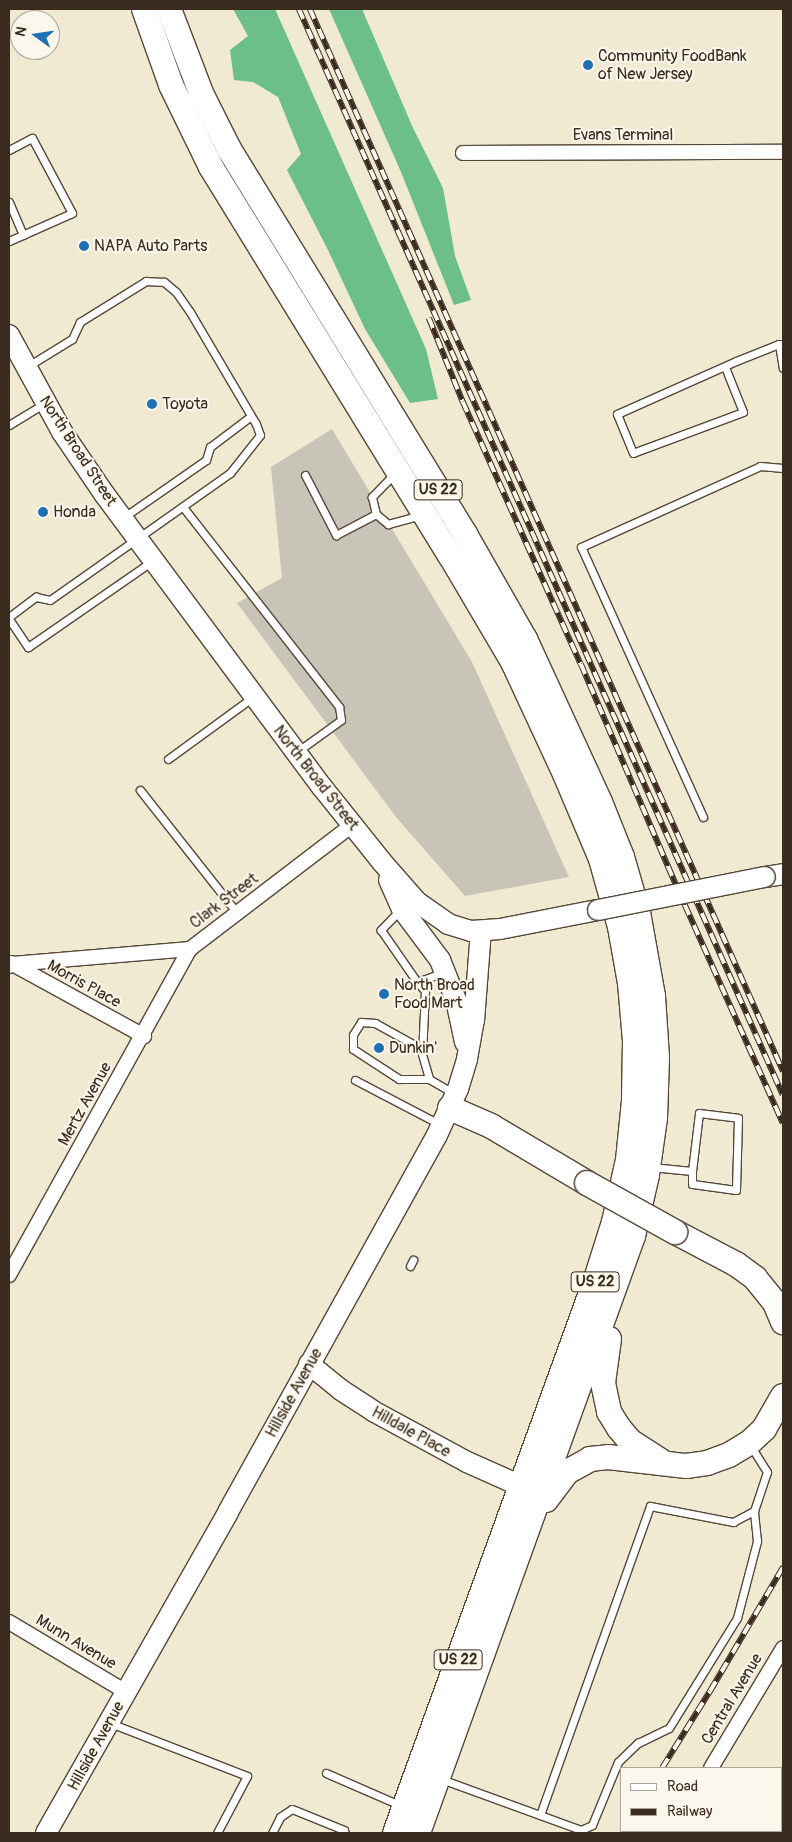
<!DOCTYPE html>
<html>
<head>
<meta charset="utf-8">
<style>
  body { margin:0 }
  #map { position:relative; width:792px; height:1842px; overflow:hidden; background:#f0ead2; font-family:Pangolin,sans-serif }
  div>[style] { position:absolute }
  .industrial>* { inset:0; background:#c8c4b8 }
  .forest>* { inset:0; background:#6cbe8b }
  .roads { filter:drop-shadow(1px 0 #564739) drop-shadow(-1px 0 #564739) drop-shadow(0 1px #564739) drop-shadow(0 -1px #564739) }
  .service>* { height:7px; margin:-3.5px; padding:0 3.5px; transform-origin:3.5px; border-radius:3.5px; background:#fff }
  .minor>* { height:14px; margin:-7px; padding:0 7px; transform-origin:7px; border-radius:7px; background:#fff }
  .secondary>* { height:20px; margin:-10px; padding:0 10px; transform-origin:10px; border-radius:10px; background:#fff }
  .trunk>* { height:24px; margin:-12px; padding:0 12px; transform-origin:12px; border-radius:12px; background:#fff }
  .rail>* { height:5.5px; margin-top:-2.75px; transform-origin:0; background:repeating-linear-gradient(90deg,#fbf7ec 0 11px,#3b2a1e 0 22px); box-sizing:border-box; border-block:1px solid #3b2a1e }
  .bridges { filter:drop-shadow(1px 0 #564739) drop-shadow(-1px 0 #564739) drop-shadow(0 1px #564739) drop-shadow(0 -1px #564739) }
  .secondary-bridge>* { height:20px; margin:-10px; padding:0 10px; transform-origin:10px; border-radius:10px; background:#fff }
  .trunk-bridge>* { height:24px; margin:-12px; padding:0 12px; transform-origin:12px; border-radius:12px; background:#fff }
  .dots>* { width:14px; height:14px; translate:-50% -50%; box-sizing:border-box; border:2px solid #fbf7ec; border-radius:50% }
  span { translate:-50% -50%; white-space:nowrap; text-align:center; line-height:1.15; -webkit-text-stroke:4px #fbf7ec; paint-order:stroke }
  .shield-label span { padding:1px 4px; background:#fbf7ec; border:1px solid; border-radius:4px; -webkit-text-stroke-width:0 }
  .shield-label { font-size:15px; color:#3b2a1e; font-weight:700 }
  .poi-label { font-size:16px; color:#3b2a1e }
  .left { translate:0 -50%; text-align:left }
  .street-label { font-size:16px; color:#3b2a1e }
  .frame { position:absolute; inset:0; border:10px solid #3b2a1e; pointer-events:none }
  .legend { position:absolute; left:620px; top:1767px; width:162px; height:65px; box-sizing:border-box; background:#fbf7ec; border:1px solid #aea59a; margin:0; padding:6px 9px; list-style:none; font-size:15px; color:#3b2a1e }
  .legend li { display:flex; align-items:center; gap:10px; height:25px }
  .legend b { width:25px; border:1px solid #aea59a }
  .north { position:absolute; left:10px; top:10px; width:50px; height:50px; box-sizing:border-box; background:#fbf7ec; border:1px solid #aea59a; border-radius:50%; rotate:284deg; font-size:14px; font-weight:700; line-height:20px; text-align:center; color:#3b2a1e }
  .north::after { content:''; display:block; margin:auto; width:18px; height:22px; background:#1f6fb2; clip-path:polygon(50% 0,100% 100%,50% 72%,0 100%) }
</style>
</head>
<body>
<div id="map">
  <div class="industrial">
    <i style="clip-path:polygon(332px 429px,472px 662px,569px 877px,465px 896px,396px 817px,237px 603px,282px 578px,271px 467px)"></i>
  </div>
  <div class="forest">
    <i style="clip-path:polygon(233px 9px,275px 9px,426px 349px,438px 399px,410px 403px,365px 329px,328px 250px,287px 170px,301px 154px,278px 97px,253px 82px,234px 80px,230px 50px,248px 36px)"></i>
    <i style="clip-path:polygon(329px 9px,362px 9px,413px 128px,443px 188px,455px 256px,471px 300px,454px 305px,401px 172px)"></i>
  </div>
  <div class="roads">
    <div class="service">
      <i style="left:9px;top:150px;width:26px;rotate:-28deg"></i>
      <i style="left:32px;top:138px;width:85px;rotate:61.9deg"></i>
      <i style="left:72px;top:213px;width:69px;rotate:156deg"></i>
      <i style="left:9px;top:202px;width:36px;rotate:67deg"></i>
      <i style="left:783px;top:344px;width:4px;rotate:180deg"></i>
      <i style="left:779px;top:344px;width:24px;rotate:81deg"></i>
      <i style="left:725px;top:367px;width:48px;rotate:68.2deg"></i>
      <i style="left:743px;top:412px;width:117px;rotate:159.6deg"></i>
      <i style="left:633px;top:453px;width:42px;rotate:-112.3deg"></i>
      <i style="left:617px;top:414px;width:130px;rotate:-24deg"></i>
      <i style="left:736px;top:361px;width:46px;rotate:-21.6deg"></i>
      <i style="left:9px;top:425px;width:42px;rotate:-31.4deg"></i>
      <i style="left:396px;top:472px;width:35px;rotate:134deg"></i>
      <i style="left:372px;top:497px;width:17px;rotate:77deg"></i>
      <i style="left:376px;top:514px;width:16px;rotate:40deg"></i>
      <i style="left:388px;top:524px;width:34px;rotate:-15deg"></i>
      <i style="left:305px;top:475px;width:68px;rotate:62.7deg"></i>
      <i style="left:336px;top:535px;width:45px;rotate:-27.7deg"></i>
      <i style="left:183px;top:507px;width:254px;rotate:52deg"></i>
      <i style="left:339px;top:707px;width:13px;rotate:81deg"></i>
      <i style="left:341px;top:720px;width:53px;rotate:144.2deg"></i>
      <i style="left:124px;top:517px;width:100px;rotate:-34.8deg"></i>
      <i style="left:206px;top:460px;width:14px;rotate:-73deg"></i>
      <i style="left:210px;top:447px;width:51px;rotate:-37.1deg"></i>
      <i style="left:9px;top:617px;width:34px;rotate:-37deg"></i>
      <i style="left:36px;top:597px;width:14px;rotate:12deg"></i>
      <i style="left:50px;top:600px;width:220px;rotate:-35.2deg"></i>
      <i style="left:230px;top:473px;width:48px;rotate:-51.7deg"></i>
      <i style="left:260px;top:435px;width:12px;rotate:-110deg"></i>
      <i style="left:256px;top:424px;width:130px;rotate:-120.5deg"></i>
      <i style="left:190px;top:312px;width:24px;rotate:-125deg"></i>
      <i style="left:176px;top:292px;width:16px;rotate:-140deg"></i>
      <i style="left:164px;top:282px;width:18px;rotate:-177deg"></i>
      <i style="left:146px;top:281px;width:78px;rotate:148.2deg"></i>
      <i style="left:80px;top:322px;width:19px;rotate:115deg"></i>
      <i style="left:72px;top:339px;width:52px;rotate:148.5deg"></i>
      <i style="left:9px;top:619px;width:34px;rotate:56deg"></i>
      <i style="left:28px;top:647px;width:151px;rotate:-34.7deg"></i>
      <i style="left:168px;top:759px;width:105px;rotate:-36.1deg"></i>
      <i style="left:140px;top:790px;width:157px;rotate:51.7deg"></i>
      <i style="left:703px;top:817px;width:296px;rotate:-114.3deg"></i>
      <i style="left:581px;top:547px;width:196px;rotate:-24.3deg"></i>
      <i style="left:760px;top:466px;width:23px;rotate:5deg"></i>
      <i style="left:400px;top:910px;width:28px;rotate:134deg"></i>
      <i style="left:381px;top:930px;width:63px;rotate:55.3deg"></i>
      <i style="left:417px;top:982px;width:27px;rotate:-20deg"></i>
      <i style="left:417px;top:982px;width:12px;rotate:48deg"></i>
      <i style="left:425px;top:991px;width:63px;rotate:92.7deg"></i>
      <i style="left:422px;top:1054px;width:26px;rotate:74deg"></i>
      <i style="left:429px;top:1079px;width:28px;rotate:30deg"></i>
      <i style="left:422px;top:1049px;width:54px;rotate:-151deg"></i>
      <i style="left:375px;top:1023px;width:14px;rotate:-176deg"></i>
      <i style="left:361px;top:1022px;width:15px;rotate:122deg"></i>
      <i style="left:353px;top:1035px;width:14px;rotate:90deg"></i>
      <i style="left:353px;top:1049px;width:55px;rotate:33.1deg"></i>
      <i style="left:399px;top:1079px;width:30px"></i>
      <i style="left:355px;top:1080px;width:95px;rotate:27.6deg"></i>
      <i style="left:651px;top:1167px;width:41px;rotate:5.6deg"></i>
      <i style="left:692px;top:1171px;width:58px;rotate:-83.1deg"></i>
      <i style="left:699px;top:1113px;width:39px;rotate:7deg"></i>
      <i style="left:738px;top:1118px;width:72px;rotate:91.6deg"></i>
      <i style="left:736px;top:1190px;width:44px;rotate:-172.2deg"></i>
      <i style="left:692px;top:1184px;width:13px;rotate:-90deg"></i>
      <i style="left:410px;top:1266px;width:7px;rotate:-63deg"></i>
      <i style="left:110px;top:1723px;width:147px;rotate:21.1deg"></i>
      <i style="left:247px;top:1776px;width:64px;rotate:117.8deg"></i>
      <i style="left:326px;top:1773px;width:83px;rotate:23.5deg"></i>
      <i style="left:441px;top:1779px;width:149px;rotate:20deg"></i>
      <i style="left:581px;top:1830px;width:12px;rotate:-24deg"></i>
      <i style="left:592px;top:1825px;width:68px;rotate:-67.6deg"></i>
      <i style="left:618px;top:1762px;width:28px;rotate:-44deg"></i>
      <i style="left:638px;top:1743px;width:34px;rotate:-26deg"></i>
      <i style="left:669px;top:1728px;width:129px;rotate:-58.3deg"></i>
      <i style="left:737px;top:1618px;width:80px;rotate:-75.4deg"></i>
      <i style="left:757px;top:1541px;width:30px;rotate:-96deg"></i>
      <i style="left:540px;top:1815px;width:328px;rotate:-70.4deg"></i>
      <i style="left:650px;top:1506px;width:85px;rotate:10.9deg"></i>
      <i style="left:733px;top:1522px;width:24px;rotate:-28deg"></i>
      <i style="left:754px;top:1511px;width:41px;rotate:-71.6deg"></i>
      <i style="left:767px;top:1472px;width:32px;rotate:-122deg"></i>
      <i style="left:272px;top:1833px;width:18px;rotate:-63deg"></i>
      <i style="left:280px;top:1817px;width:14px;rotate:-34deg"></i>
      <i style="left:292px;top:1809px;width:56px;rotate:22deg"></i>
      <i style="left:344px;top:1830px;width:3px;rotate:72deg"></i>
    </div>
    <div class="minor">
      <i style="left:463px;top:153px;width:320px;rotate:-0.2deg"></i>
      <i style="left:11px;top:963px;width:152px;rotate:28.8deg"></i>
      <i style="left:9px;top:966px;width:4px;rotate:-34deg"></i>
      <i style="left:12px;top:964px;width:179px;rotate:-4.8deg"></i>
      <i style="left:190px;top:949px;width:204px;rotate:-37.4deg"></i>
      <i style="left:9px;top:1275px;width:373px;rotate:-61deg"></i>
      <i style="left:9px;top:1622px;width:136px;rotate:30.9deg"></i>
      <i style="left:711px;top:1768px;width:140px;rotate:-59deg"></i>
      <i style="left:677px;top:1833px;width:2px;rotate:-63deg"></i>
    </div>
    <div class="secondary">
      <i style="left:9px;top:335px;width:111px;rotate:61.3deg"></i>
      <i style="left:62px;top:432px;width:76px;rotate:55.7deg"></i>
      <i style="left:105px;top:495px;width:364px;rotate:53.4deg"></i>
      <i style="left:322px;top:787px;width:96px;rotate:51.3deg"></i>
      <i style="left:382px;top:862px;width:53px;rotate:48.8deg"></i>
      <i style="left:417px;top:902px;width:38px;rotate:35deg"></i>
      <i style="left:448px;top:924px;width:24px;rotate:17deg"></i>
      <i style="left:471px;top:931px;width:29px;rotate:-4deg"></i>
      <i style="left:500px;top:929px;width:100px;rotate:-11deg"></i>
      <i style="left:765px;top:877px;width:18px;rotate:-9deg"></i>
      <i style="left:389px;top:880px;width:32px;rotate:66deg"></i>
      <i style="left:402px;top:909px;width:64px;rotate:53.3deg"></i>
      <i style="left:440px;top:960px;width:43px;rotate:68.2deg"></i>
      <i style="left:456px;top:1000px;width:43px;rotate:77.9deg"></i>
      <i style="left:309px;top:1364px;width:41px;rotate:39.1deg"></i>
      <i style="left:341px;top:1390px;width:38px;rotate:33deg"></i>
      <i style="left:373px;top:1411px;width:107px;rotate:28.5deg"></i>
      <i style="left:467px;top:1462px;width:59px;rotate:24deg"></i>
      <i style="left:46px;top:1833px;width:369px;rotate:-60.4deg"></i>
      <i style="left:228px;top:1512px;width:431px;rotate:-61deg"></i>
      <i style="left:437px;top:1135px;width:51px;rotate:-65.5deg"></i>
      <i style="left:458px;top:1089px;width:31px;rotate:-73deg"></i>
      <i style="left:467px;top:1059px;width:39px;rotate:-80deg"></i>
      <i style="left:474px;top:1021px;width:90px;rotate:-85.6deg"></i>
    </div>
    <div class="trunk">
      <i style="left:144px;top:9px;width:81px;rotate:70.4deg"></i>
      <i style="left:171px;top:85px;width:91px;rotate:64deg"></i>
      <i style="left:211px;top:167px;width:456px;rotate:58.4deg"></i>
      <i style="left:450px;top:555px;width:124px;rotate:59.5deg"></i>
      <i style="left:513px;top:662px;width:123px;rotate:65.1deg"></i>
      <i style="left:565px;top:774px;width:92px;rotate:67deg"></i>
      <i style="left:601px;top:859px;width:71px;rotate:74.4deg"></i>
      <i style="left:620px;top:927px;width:57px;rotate:79.9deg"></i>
      <i style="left:630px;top:983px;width:58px;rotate:85.1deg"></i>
      <i style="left:635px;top:1041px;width:60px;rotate:91deg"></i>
      <i style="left:634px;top:1101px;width:59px;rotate:95.8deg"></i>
      <i style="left:628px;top:1160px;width:64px;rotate:102.7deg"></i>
      <i style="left:614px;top:1222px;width:60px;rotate:107.5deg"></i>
      <i style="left:596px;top:1279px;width:589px;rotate:109.94deg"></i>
      <i style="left:169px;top:9px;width:90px;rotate:69.1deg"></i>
      <i style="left:201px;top:93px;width:63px;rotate:63.4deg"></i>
      <i style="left:229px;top:149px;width:452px;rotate:58.5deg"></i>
      <i style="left:465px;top:534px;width:121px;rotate:60.3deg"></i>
      <i style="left:525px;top:639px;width:179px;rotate:65.3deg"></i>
      <i style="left:600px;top:802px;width:59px;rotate:68.2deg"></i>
      <i style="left:622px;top:857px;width:57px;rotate:73.8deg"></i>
      <i style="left:638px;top:912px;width:85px;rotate:79.9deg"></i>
      <i style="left:653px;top:996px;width:62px;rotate:86.3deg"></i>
      <i style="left:657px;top:1058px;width:60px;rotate:91.9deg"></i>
      <i style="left:655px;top:1118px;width:58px;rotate:98deg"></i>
      <i style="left:647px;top:1175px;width:63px;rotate:102.9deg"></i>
      <i style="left:633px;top:1236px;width:635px;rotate:109.81deg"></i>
      <i style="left:450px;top:1108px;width:45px;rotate:23.7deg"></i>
      <i style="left:491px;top:1126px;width:112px;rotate:30.7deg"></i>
      <i style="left:675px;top:1232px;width:69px;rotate:27.7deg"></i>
      <i style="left:736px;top:1264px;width:24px;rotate:36deg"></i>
      <i style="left:755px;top:1278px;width:32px;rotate:51deg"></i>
      <i style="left:775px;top:1303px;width:21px;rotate:67deg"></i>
      <i style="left:609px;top:1339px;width:44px;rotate:97.8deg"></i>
      <i style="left:603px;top:1383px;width:30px;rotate:78deg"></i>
      <i style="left:609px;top:1412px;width:19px;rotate:58deg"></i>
      <i style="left:619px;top:1428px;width:17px;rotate:50deg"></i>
      <i style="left:630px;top:1441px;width:37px;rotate:33deg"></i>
      <i style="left:546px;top:1500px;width:35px;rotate:-53deg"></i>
      <i style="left:567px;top:1472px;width:26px;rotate:-29deg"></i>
      <i style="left:590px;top:1459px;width:18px;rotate:-6deg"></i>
      <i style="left:608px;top:1457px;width:79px;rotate:6.6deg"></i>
      <i style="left:686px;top:1466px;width:21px;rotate:-8deg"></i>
      <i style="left:707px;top:1463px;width:23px;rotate:-20deg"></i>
      <i style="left:729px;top:1455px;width:23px;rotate:-31deg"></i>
      <i style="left:749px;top:1443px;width:21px;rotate:-43deg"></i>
      <i style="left:764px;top:1429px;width:38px;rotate:-60deg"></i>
    </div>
  </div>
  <div class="rail">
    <i style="left:299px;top:9px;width:1189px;rotate:65.98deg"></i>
    <i style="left:310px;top:9px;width:1163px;rotate:65.99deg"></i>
    <i style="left:429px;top:318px;width:91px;rotate:68deg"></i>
    <i style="left:463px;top:402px;width:287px;rotate:65.8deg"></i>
    <i style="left:581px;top:664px;width:241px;rotate:66.7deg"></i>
    <i style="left:676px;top:885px;width:261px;rotate:65.8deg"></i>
    <i style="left:662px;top:1768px;width:91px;rotate:-58.1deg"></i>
    <i style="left:710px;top:1691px;width:144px;rotate:-59.5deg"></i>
    <i style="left:627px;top:1833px;width:2px;rotate:-63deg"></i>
  </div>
  <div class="bridges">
    <div class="secondary-bridge">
      <i style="left:598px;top:910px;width:170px;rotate:-11.2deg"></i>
    </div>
    <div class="trunk-bridge">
      <i style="left:587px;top:1183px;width:101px;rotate:29.1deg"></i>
    </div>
  </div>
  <div class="dots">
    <i style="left:588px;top:65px;background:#1f6fb2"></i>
    <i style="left:84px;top:246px;background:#1f6fb2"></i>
    <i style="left:152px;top:404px;background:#1f6fb2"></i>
    <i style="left:43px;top:512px;background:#1f6fb2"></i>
    <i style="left:384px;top:994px;background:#1f6fb2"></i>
    <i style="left:379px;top:1048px;background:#1f6fb2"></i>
  </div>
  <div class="shield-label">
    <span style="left:438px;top:490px">US 22</span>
    <span style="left:595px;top:1282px">US 22</span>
    <span style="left:458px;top:1660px">US 22</span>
  </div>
  <div class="poi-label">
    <span class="left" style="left:598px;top:65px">Community FoodBank<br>of New Jersey</span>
    <span class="left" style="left:94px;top:246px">NAPA Auto Parts</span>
    <span class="left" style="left:162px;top:404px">Toyota</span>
    <span class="left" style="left:53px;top:512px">Honda</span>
    <span class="left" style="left:394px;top:994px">North Broad<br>Food Mart</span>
    <span class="left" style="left:389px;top:1048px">Dunkin'</span>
  </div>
  <div class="street-label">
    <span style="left:623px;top:135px">Evans Terminal</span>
    <span style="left:78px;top:451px;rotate:57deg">North Broad Street</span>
    <span style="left:316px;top:778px;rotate:52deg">North Broad Street</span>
    <span style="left:224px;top:901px;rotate:-37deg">Clark Street</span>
    <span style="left:84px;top:984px;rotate:29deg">Morris Place</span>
    <span style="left:85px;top:1104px;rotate:-61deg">Mertz Avenue</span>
    <span style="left:294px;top:1393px;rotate:-61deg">Hillside Avenue</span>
    <span style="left:411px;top:1432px;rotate:29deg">Hilldale Place</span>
    <span style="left:76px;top:1642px;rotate:31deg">Munn Avenue</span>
    <span style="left:732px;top:1699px;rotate:-59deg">Central Avenue</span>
    <span style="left:96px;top:1746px;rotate:-61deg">Hillside Avenue</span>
  </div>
  <div class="frame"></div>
  <ul class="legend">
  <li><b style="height:6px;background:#fff"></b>Road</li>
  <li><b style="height:6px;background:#3b2a1e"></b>Railway</li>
  </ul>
  <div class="north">N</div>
</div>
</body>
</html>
